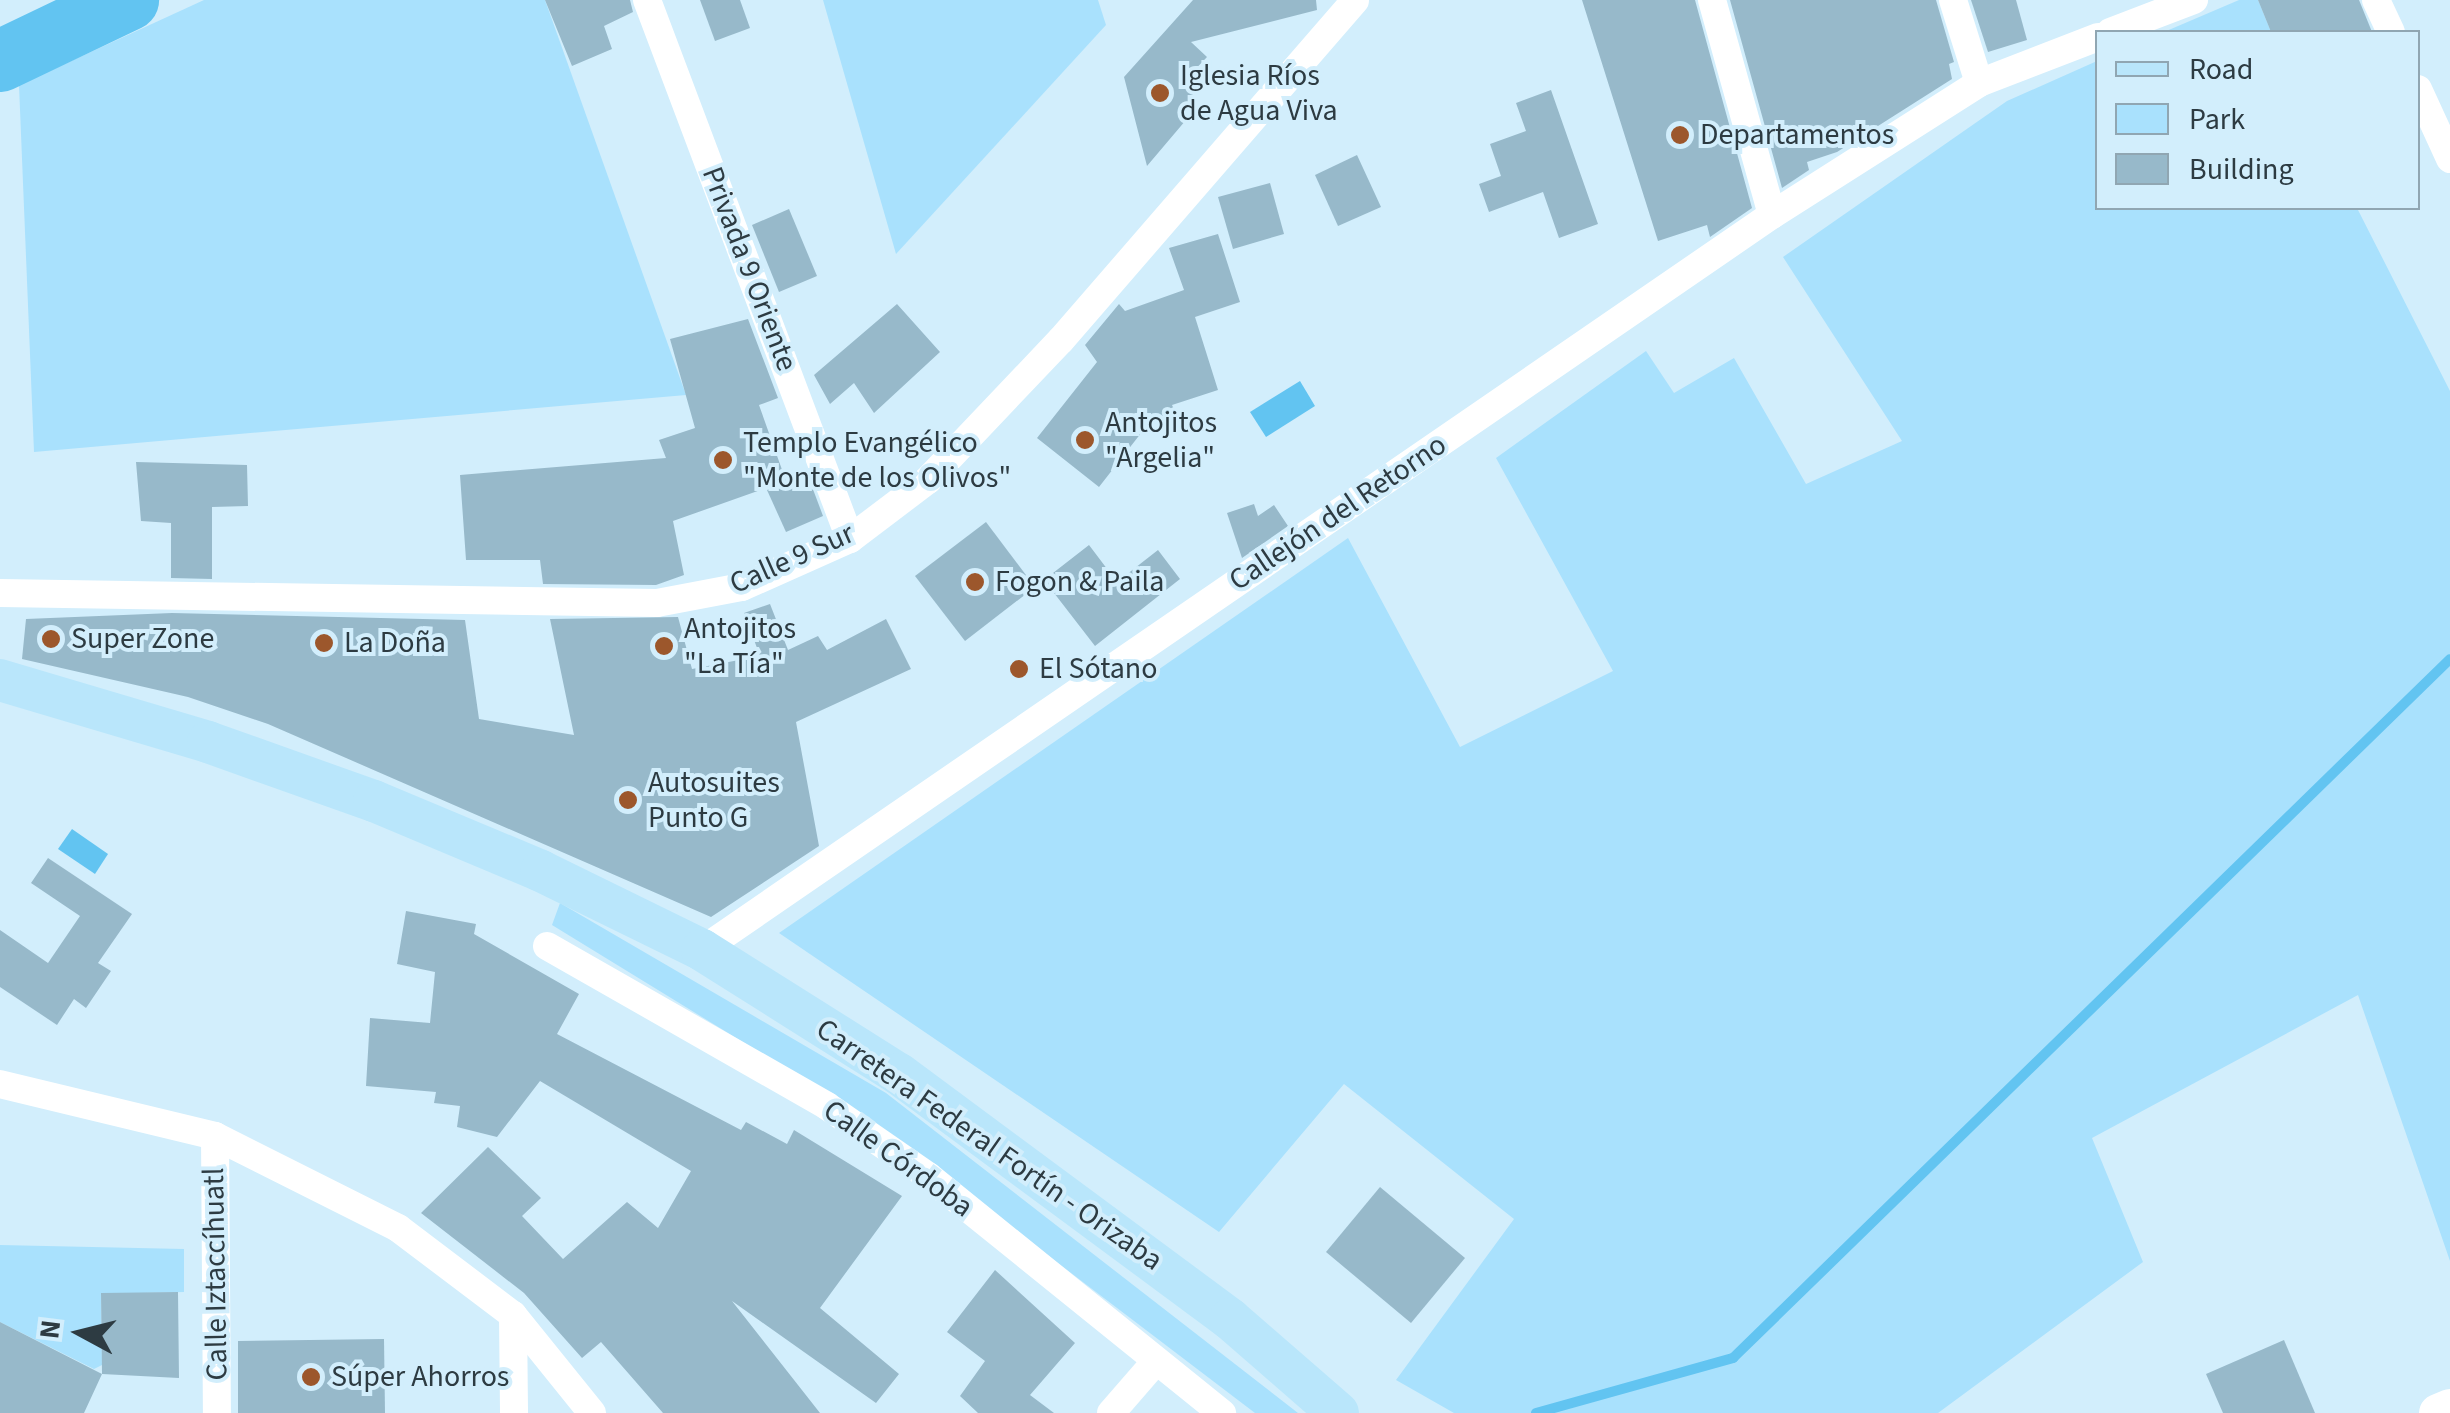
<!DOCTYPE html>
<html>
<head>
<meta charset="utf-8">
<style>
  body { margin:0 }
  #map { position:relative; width:2450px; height:1413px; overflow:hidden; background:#d2eefc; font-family:"Source Sans 3",sans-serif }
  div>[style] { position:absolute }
  .green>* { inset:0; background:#a9e1fd }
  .water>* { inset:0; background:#62c4f1 }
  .stream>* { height:10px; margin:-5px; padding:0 5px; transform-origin:5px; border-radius:5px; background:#62c4f1 }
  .river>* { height:62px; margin:-31px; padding:0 31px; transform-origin:31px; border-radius:31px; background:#62c4f1 }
  .building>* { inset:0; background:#97b9ca }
  .street>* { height:28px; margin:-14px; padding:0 14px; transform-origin:14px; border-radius:14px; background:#fff }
  .secondary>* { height:38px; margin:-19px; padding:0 19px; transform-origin:19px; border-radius:19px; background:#fff }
  .primary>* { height:42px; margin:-21px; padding:0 21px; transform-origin:21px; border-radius:21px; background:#b9e6fb }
  .dots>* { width:28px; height:28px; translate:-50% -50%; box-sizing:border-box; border:5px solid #d2eefc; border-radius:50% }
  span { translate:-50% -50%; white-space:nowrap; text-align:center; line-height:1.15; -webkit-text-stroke:8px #d2eefc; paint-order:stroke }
  .poi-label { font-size:30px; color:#2d3b42 }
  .left { translate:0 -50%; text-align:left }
  .street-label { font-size:30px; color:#2d3b42 }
  .legend { position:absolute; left:2095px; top:30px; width:325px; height:180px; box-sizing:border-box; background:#d2eefc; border:2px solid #90a6b2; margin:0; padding:12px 18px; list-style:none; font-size:30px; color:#2d3b42 }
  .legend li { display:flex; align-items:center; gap:20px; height:50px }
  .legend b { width:50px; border:2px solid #90a6b2 }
  .north { position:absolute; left:30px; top:1283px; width:100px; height:100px; -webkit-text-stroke:8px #d2eefc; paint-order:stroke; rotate:277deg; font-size:28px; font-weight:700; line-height:40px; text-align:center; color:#2d3b42 }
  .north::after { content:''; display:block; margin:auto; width:35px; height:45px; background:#2d3b42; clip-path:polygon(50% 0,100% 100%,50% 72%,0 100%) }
</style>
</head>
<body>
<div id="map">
  <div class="green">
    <i style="clip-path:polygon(204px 0,545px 0,686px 395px,34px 452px,19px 85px)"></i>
    <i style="clip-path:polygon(823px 0,1098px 0,1106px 25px,896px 254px)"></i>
    <i style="clip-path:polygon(2239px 0,2258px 0,2271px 32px,2164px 32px)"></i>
    <i style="clip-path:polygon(2097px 61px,2098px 208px,2357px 208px,2450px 391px,2450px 1261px,2358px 995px,2092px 1138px,2143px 1262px,1938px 1413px,1454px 1413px,1396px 1380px,1514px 1219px,1344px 1084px,1219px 1232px,779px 933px,1348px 538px,1460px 747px,1613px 671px,1496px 458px,1646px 351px,1674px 393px,1734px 358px,1806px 484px,1902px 441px,1783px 257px,2007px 101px)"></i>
    <i style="clip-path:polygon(560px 903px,886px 1093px,1298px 1413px,1255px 1413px,870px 1120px,552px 925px)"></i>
    <i style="clip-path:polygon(0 1245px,184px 1249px,184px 1292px,101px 1294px,102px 1365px,94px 1369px,0 1322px)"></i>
  </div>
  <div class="water">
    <i style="clip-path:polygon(1300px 381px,1315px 406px,1266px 437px,1250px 412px)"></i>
    <i style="clip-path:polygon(72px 829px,108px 854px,95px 874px,58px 849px)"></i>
  </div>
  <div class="stream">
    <i style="left:1536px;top:1413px;width:205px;rotate:-15.6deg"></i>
    <i style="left:1733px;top:1358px;width:1001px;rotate:-44.27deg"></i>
  </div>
  <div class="river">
    <i style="left:0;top:61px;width:142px;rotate:-25.5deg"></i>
  </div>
  <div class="building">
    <i style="clip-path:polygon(545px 0,630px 0,633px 12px,604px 26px,612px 49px,572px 66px)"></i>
    <i style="clip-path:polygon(700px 0,740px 0,750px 28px,715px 41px)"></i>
    <i style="clip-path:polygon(1193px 0,1316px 0,1317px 10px,1191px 42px,1207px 57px,1187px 78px,1197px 107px,1147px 166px,1124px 77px)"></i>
    <i style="clip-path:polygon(1582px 0,1695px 0,1752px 208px,1710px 237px,1707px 225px,1658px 241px)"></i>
    <i style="clip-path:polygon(1730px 0,1936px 0,1954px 62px,1949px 64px,1952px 79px,1837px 152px,1807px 162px,1809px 170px,1782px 188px)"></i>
    <i style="clip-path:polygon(1971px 0,2016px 0,2027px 40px,1988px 52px)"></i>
    <i style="clip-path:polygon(2258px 0,2359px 0,2372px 32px,2271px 32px)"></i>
    <i style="clip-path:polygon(1551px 90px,1598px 224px,1559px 238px,1543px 192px,1489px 212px,1479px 184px,1501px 176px,1490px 144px,1526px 131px,1516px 103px)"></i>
    <i style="clip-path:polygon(1357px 155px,1381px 207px,1338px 226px,1315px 175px)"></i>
    <i style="clip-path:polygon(1270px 183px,1284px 234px,1233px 249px,1218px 197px)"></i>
    <i style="clip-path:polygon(789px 209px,817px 276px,779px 292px,752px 225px)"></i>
    <i style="clip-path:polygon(1218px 234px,1240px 302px,1195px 317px,1218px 390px,1172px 405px,1176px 414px,1145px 428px,1099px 487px,1037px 438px,1097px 362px,1085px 345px,1119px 304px,1125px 311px,1184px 290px,1169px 248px)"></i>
    <i style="clip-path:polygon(897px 304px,940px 352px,874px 413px,854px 383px,830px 404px,814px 375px)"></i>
    <i style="clip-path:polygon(748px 319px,778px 398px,759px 405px,786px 481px,673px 521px,684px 575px,656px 585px,543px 584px,540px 560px,466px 560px,460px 475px,666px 458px,659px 440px,695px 428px,670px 339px)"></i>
    <i style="clip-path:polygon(136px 462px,247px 465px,248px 506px,212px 507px,212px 579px,171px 578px,171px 523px,141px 521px)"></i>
    <i style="clip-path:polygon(808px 476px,823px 516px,786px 532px,767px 490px)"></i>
    <i style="clip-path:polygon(1254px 504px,1258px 516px,1274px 505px,1288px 526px,1242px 558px,1227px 513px)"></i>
    <i style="clip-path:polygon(986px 522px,1035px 587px,965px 641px,915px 576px)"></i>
    <i style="clip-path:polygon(1089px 545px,1117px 582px,1158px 550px,1180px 579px,1095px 646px,1044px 580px)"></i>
    <i style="clip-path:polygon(770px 604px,788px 650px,818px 636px,827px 650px,886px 619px,911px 669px,796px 722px,819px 846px,711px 917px,268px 724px,188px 697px,22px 659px,26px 619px,172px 613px,465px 620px,479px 719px,574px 735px,550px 619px,678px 617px,692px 669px,760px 656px,744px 613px)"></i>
    <i style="clip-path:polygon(48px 858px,132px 914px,98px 963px,111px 971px,86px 1008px,74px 999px,57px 1025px,0 987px,0 930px,48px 963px,80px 916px,31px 883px)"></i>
    <i style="clip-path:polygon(406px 911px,476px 924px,474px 934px,579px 994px,557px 1034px,741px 1130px,746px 1122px,787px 1144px,794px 1130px,902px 1196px,820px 1308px,899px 1374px,876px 1403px,732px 1301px,820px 1413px,663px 1413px,601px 1342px,582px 1358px,524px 1293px,421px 1213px,488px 1147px,541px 1198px,522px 1216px,563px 1259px,627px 1202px,658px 1228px,691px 1171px,540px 1081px,497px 1137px,457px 1127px,460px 1106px,434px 1103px,436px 1092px,366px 1086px,370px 1018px,430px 1023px,435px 972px,397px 964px)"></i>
    <i style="clip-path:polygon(1380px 1187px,1465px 1258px,1411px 1323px,1326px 1252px)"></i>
    <i style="clip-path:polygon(995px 1270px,1075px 1343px,1030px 1395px,1054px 1413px,978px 1413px,960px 1396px,985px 1361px,947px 1332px)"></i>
    <i style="clip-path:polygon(178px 1292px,179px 1378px,102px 1374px,84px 1413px,0 1413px,0 1322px,102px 1374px,101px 1293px)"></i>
    <i style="clip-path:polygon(384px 1339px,385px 1413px,238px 1413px,238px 1341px)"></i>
    <i style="clip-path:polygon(2284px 1340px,2315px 1413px,2223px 1413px,2206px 1374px)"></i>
  </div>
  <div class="street">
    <i style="left:647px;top:0;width:576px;rotate:69.36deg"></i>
    <i style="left:1712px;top:0;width:223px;rotate:74.4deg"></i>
    <i style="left:1953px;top:0;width:87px;rotate:72.6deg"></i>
    <i style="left:2376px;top:0;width:35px;rotate:65deg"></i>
    <i style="left:2110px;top:32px;width:90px;rotate:-20.9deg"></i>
    <i style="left:2418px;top:89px;width:77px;rotate:65.4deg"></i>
    <i style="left:0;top:593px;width:657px;rotate:0.87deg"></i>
    <i style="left:657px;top:603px;width:86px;rotate:-10.7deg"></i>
    <i style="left:742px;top:587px;width:118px;rotate:-24deg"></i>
    <i style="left:850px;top:539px;width:98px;rotate:-37.1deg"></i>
    <i style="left:928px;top:480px;width:193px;rotate:-46.5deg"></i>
    <i style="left:1061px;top:340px;width:449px;rotate:-49.1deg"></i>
    <i style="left:547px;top:946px;width:322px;rotate:29.7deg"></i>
    <i style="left:827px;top:1106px;width:123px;rotate:34.7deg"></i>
    <i style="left:928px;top:1176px;width:378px;rotate:38.9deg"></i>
    <i style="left:702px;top:950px;width:1298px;rotate:-34.49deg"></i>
    <i style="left:1772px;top:215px;width:246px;rotate:-32.5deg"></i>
    <i style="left:1979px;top:83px;width:128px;rotate:-21.1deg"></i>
    <i style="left:0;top:1084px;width:221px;rotate:13.6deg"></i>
    <i style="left:215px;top:1136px;width:205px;rotate:26.7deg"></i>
    <i style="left:398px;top:1228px;width:144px;rotate:37.1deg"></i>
    <i style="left:513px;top:1315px;width:126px;rotate:51.1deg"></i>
    <i style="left:215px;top:1136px;width:277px;rotate:89.6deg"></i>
    <i style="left:513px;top:1315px;width:98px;rotate:89.4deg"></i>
    <i style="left:1111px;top:1413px;width:69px;rotate:-49.1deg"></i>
  </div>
  <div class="secondary">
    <i style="left:2438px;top:1413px;width:13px;rotate:-23deg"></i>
  </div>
  <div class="primary">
    <i style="left:0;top:680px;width:217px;rotate:16.6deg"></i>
    <i style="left:208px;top:742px;width:176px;rotate:19.6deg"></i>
    <i style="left:374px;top:801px;width:181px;rotate:22.7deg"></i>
    <i style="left:541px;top:871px;width:179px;rotate:26.1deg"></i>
    <i style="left:702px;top:950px;width:233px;rotate:32.2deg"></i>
    <i style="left:899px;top:1074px;width:412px;rotate:36.5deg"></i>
    <i style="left:1230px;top:1319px;width:143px;rotate:41deg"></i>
  </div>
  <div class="dots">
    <i style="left:1160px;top:93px;background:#9c572c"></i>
    <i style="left:1680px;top:135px;background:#9c572c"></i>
    <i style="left:1085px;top:440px;background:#9c572c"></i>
    <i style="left:723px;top:460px;background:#9c572c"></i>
    <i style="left:975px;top:582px;background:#9c572c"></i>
    <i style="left:51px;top:639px;background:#9c572c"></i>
    <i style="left:324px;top:643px;background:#9c572c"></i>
    <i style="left:664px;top:646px;background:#9c572c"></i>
    <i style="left:1019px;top:669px;background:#9c572c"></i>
    <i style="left:628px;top:800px;background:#9c572c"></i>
    <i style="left:311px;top:1377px;background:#9c572c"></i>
  </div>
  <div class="poi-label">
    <span class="left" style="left:1180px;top:93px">Iglesia Ríos<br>de Agua Viva</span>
    <span class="left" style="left:1700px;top:135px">Departamentos</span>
    <span class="left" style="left:1105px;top:440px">Antojitos<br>"Argelia"</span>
    <span class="left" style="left:743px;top:460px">Templo Evangélico<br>"Monte de los Olivos"</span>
    <span class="left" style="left:995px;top:582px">Fogon &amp; Paila</span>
    <span class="left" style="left:684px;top:646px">Antojitos<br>"La Tía"</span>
    <span class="left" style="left:71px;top:639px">Super Zone</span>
    <span class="left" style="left:344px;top:643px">La Doña</span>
    <span class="left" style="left:1039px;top:669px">El Sótano</span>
    <span class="left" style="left:648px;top:800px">Autosuites<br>Punto G</span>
    <span class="left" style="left:331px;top:1377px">Súper Ahorros</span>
  </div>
  <div class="street-label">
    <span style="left:749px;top:269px;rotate:69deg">Privada 9 Oriente</span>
    <span style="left:1338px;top:513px;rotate:-34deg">Callejón del Retorno</span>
    <span style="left:792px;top:559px;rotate:-24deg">Calle 9 Sur</span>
    <span style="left:989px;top:1145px;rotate:35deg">Carretera Federal Fortín - Orizaba</span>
    <span style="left:898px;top:1159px;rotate:36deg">Calle Córdoba</span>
    <span style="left:216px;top:1274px;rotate:-91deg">Calle Iztaccíhuatl</span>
  </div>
  <ul class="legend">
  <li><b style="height:12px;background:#b9e6fb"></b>Road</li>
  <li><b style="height:28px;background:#a9e1fd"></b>Park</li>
  <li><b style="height:28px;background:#97b9ca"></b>Building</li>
  </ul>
  <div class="north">N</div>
</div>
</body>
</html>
